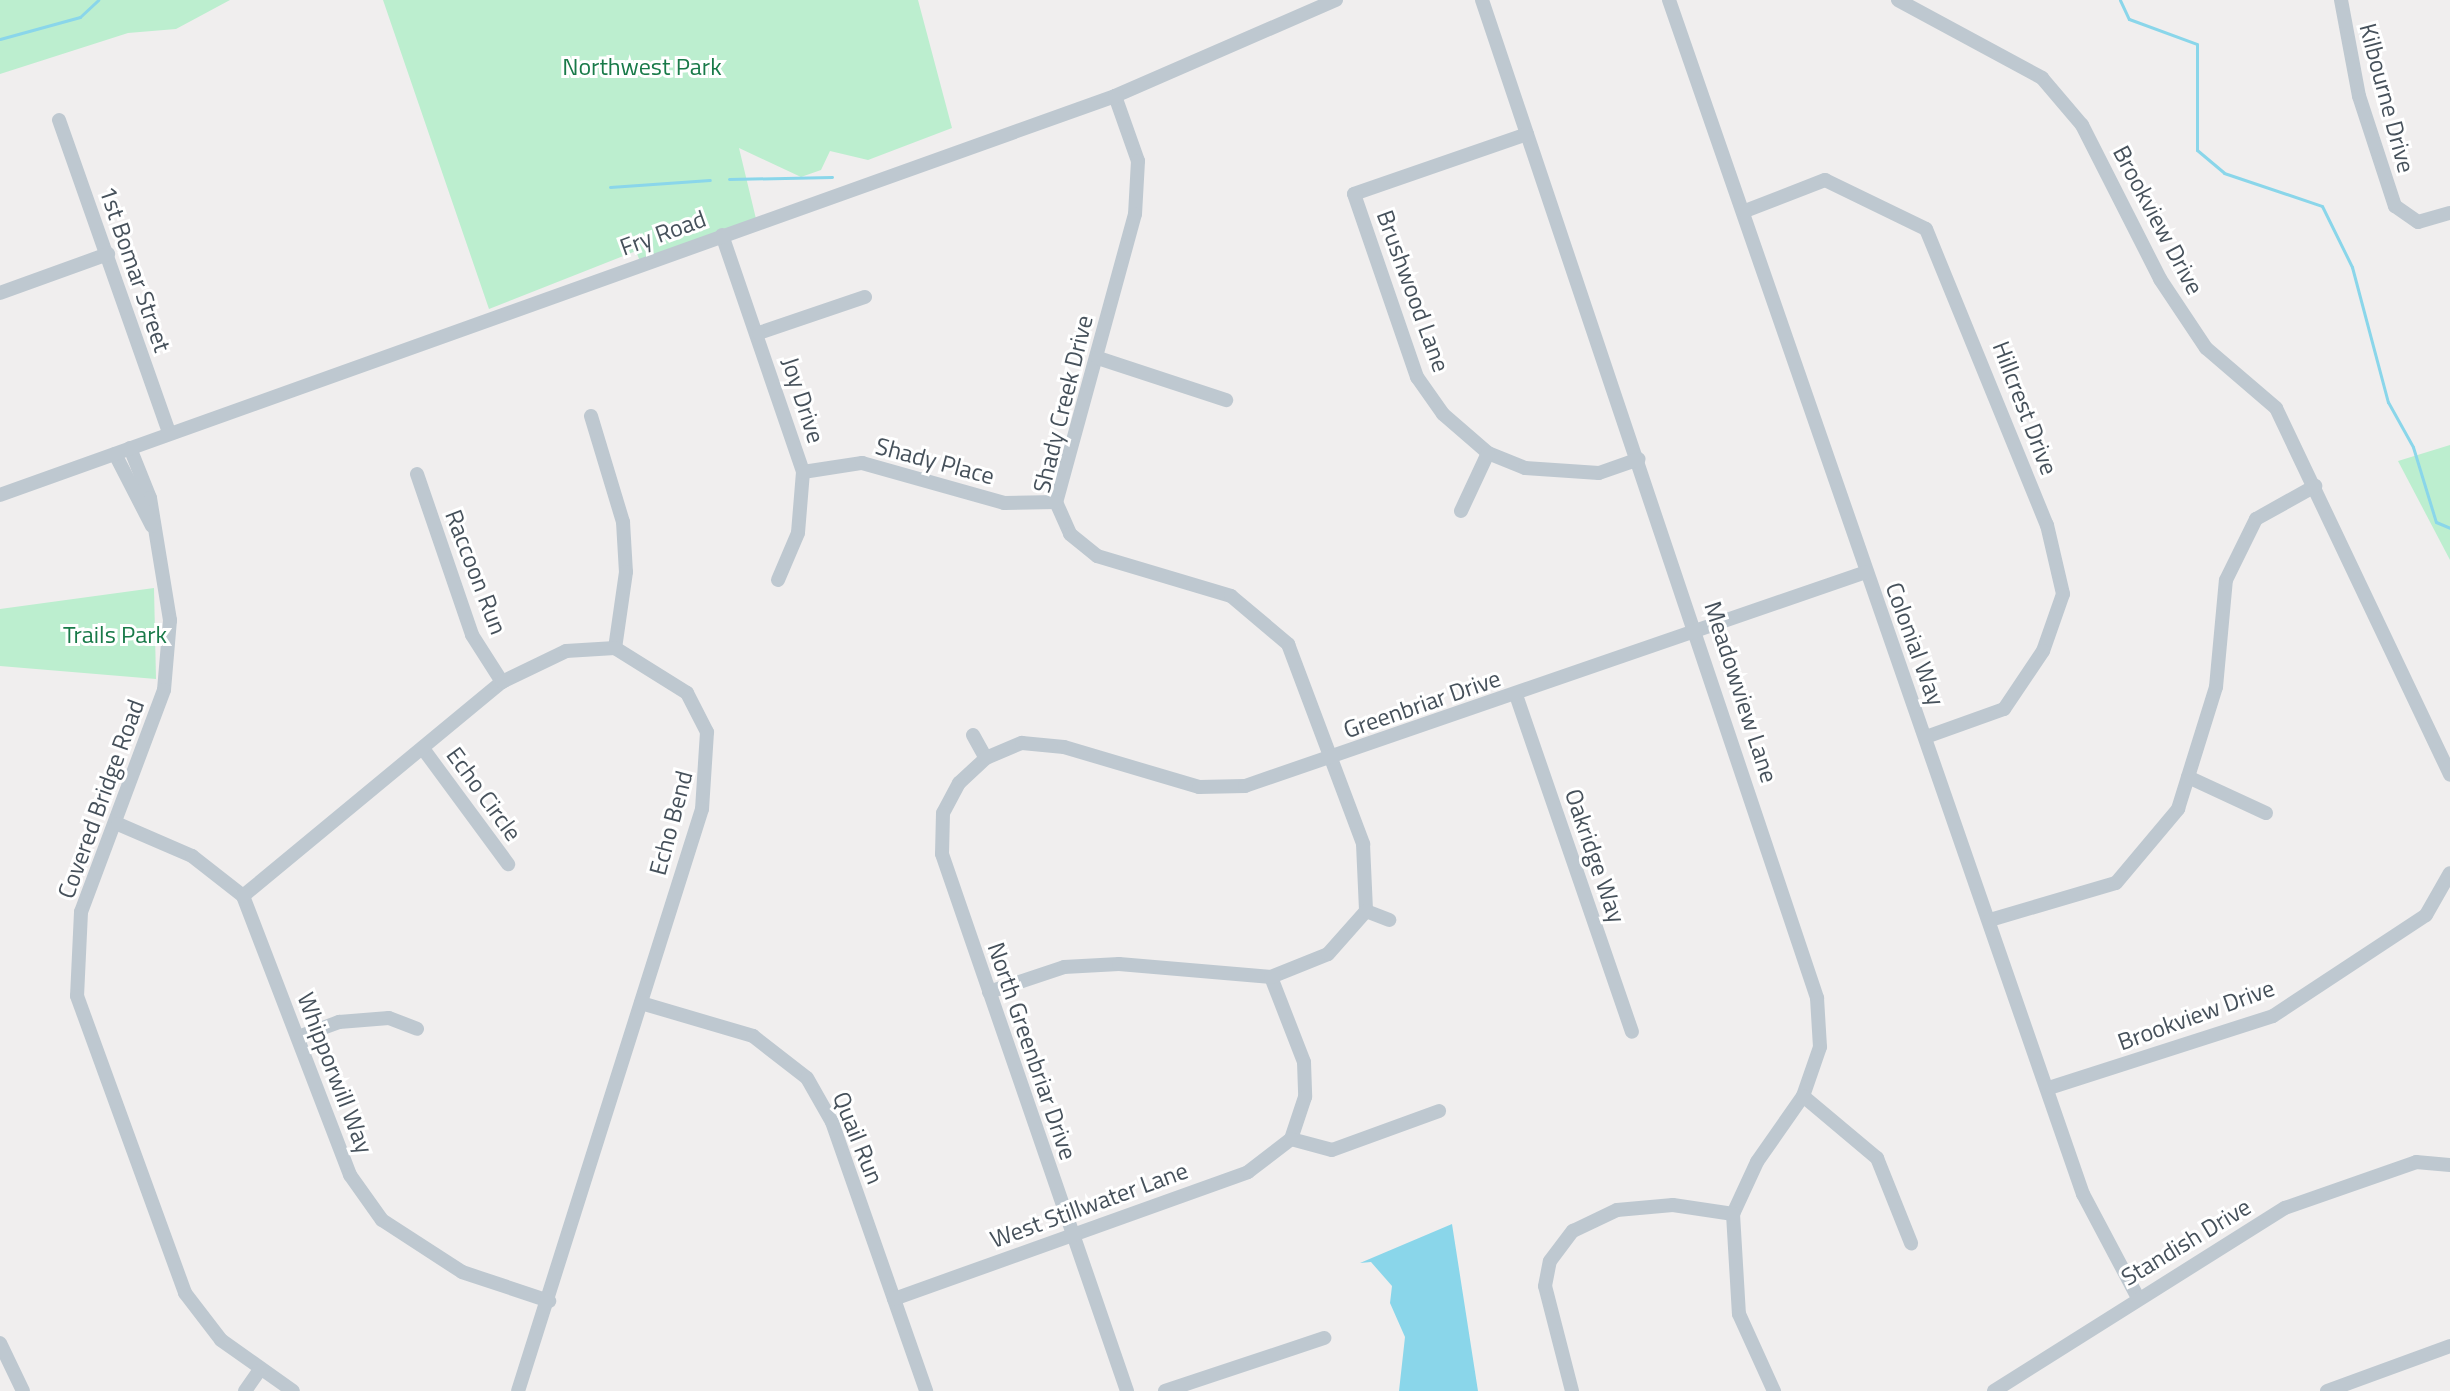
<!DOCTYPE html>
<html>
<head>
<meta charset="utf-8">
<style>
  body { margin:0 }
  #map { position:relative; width:2450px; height:1391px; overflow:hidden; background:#f0eeee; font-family:"Titillium Web",sans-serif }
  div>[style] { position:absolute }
  .green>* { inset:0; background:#bceecf }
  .water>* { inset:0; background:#8ad6ea }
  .stream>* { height:3px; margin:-1.5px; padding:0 1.5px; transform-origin:1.5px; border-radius:1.5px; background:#8ad6ea }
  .minor>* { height:14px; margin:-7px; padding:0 7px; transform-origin:7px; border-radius:7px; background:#bec8d0 }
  span { translate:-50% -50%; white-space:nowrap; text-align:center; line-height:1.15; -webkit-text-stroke:6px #fff; paint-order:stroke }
  .park-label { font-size:24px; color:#197a49 }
  .street-label { font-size:24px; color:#46515b }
</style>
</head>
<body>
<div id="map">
  <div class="green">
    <i style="clip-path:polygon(0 0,230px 0,176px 29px,128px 33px,0 74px)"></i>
    <i style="clip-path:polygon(383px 0,918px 0,952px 128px,868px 160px,830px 151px,821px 170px,801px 177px,739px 148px,757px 223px,641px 264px,636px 251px,489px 309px)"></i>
    <i style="clip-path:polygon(2450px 445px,2450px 560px,2398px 461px)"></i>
    <i style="clip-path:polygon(154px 588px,156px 679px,0 666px,0 609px)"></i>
  </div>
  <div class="water">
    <i style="clip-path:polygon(1452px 1224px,1478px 1391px,1399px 1391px,1405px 1337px,1390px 1303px,1392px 1286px,1371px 1262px,1360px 1263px)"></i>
  </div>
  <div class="stream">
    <i style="left:2120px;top:0;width:21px;rotate:65deg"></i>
    <i style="left:2129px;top:19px;width:72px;rotate:20.2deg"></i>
    <i style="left:2197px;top:44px;width:106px;rotate:90deg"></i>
    <i style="left:2197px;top:150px;width:35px;rotate:40deg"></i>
    <i style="left:2224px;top:173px;width:103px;rotate:18.6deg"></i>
    <i style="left:2322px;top:206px;width:68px;rotate:63.8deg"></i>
    <i style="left:2352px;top:267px;width:140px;rotate:75.1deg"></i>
    <i style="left:2388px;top:402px;width:51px;rotate:60.9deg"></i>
    <i style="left:2413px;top:447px;width:78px;rotate:73deg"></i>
    <i style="left:2436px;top:522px;width:15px;rotate:23deg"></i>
    <i style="left:0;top:39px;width:83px;rotate:-15.4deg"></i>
    <i style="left:80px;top:17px;width:25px;rotate:-43deg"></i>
    <i style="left:729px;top:179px;width:103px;rotate:-1.1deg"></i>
    <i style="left:610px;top:187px;width:100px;rotate:-4deg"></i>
  </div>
  <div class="minor">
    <i style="left:1482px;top:0;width:1053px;rotate:71.44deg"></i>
    <i style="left:1817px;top:998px;width:49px;rotate:86.5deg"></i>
    <i style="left:1820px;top:1047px;width:52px;rotate:109.1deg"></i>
    <i style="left:1803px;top:1096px;width:80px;rotate:124.9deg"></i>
    <i style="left:1757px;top:1162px;width:57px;rotate:114.8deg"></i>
    <i style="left:1733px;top:1214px;width:100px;rotate:86.6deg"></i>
    <i style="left:1739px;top:1314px;width:85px;rotate:65.6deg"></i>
    <i style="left:1669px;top:0;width:1264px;rotate:70.88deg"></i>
    <i style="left:2083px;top:1194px;width:115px;rotate:62.1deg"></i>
    <i style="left:1898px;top:0;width:164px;rotate:28.4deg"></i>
    <i style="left:2042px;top:78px;width:62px;rotate:49.6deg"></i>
    <i style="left:2082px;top:125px;width:173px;rotate:63.1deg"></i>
    <i style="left:2160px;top:279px;width:83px;rotate:56.3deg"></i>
    <i style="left:2206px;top:348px;width:92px;rotate:40.6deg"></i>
    <i style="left:2276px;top:408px;width:406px;rotate:64.6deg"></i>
    <i style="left:2341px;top:0;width:98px;rotate:79.4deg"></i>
    <i style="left:2359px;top:96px;width:116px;rotate:71.9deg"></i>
    <i style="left:2395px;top:206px;width:28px;rotate:35deg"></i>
    <i style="left:2418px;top:222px;width:33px;rotate:-16deg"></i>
    <i style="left:1115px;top:96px;width:69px;rotate:70.5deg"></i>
    <i style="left:1138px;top:161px;width:53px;rotate:93.2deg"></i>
    <i style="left:1135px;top:214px;width:299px;rotate:105.3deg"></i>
    <i style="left:1056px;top:502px;width:35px;rotate:66deg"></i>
    <i style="left:1070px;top:534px;width:35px;rotate:39deg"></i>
    <i style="left:1097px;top:556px;width:140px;rotate:16.6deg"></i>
    <i style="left:1231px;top:596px;width:75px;rotate:40.1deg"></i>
    <i style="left:1288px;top:644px;width:214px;rotate:69.4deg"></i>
    <i style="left:1363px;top:844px;width:67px;rotate:87.4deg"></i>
    <i style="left:59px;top:120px;width:332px;rotate:70.6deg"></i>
    <i style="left:1527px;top:134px;width:183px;rotate:160.9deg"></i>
    <i style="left:1354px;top:194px;width:194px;rotate:71deg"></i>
    <i style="left:1417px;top:377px;width:45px;rotate:54.9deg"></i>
    <i style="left:1443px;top:414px;width:60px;rotate:40.9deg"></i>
    <i style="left:1488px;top:453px;width:40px;rotate:22deg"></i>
    <i style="left:1525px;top:468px;width:74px;rotate:3.9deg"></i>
    <i style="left:1599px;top:473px;width:42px;rotate:-19.3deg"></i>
    <i style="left:1745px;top:211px;width:86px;rotate:-21.2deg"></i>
    <i style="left:1825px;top:180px;width:112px;rotate:25.9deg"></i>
    <i style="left:1926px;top:229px;width:320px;rotate:67.8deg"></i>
    <i style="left:2047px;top:525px;width:71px;rotate:76.9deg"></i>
    <i style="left:2063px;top:594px;width:60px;rotate:109.3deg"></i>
    <i style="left:2043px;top:651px;width:70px;rotate:123.9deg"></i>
    <i style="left:2004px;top:709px;width:83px;rotate:160.3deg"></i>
    <i style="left:722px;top:235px;width:250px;rotate:71.1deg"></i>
    <i style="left:803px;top:472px;width:61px;rotate:94.7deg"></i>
    <i style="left:798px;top:533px;width:51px;rotate:113.1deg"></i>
    <i style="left:0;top:293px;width:115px;rotate:-19.9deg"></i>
    <i style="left:759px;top:333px;width:112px;rotate:-18.8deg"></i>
    <i style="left:1098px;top:358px;width:135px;rotate:18.2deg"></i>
    <i style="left:591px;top:416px;width:111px;rotate:73.2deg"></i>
    <i style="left:623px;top:522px;width:50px;rotate:86.6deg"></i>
    <i style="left:626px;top:572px;width:77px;rotate:98.2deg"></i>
    <i style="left:130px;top:448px;width:54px;rotate:68.2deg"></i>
    <i style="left:150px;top:498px;width:124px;rotate:80.7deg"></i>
    <i style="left:170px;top:620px;width:70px;rotate:94.9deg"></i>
    <i style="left:164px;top:690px;width:237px;rotate:110.5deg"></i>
    <i style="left:81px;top:912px;width:84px;rotate:92.7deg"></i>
    <i style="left:77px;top:996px;width:316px;rotate:70deg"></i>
    <i style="left:185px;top:1293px;width:59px;rotate:52.5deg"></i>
    <i style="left:221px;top:1340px;width:88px;rotate:35.3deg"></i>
    <i style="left:115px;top:454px;width:81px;rotate:62.8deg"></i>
    <i style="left:803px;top:472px;width:60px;rotate:-8.7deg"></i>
    <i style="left:862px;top:463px;width:148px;rotate:15.7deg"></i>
    <i style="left:1004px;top:503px;width:52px;rotate:-1.1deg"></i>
    <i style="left:417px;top:474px;width:170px;rotate:71.1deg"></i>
    <i style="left:472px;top:635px;width:56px;rotate:57.4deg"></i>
    <i style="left:0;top:495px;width:1184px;rotate:-19.69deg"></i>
    <i style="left:1115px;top:96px;width:241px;rotate:-23.5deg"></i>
    <i style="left:1461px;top:511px;width:64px;rotate:-65deg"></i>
    <i style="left:1516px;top:695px;width:356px;rotate:71deg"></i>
    <i style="left:973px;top:735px;width:26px;rotate:61deg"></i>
    <i style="left:986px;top:758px;width:37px;rotate:137deg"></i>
    <i style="left:959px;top:783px;width:34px;rotate:118deg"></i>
    <i style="left:943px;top:813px;width:41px;rotate:91.4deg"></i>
    <i style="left:942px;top:854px;width:568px;rotate:70.99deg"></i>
    <i style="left:424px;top:750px;width:142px;rotate:53.6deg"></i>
    <i style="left:986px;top:758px;width:39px;rotate:-23deg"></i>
    <i style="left:1022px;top:743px;width:42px;rotate:5.4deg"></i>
    <i style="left:1064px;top:747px;width:141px;rotate:16.5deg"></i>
    <i style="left:1199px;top:787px;width:46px;rotate:-1.2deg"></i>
    <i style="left:1245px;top:786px;width:657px;rotate:-19.01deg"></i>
    <i style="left:2188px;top:777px;width:86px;rotate:24.8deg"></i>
    <i style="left:118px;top:824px;width:81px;rotate:23.4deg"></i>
    <i style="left:192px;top:856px;width:65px;rotate:38.1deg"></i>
    <i style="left:243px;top:896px;width:299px;rotate:69deg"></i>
    <i style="left:350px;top:1175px;width:55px;rotate:54.6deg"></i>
    <i style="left:382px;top:1220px;width:95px;rotate:33deg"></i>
    <i style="left:462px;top:1272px;width:92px;rotate:18.4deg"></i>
    <i style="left:243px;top:896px;width:336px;rotate:-39.6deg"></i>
    <i style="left:502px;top:682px;width:71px;rotate:-25.8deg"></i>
    <i style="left:566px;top:651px;width:49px;rotate:-3.5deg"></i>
    <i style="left:615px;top:648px;width:85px;rotate:32deg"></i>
    <i style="left:687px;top:693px;width:44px;rotate:62.9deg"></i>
    <i style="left:707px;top:732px;width:77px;rotate:93.7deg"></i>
    <i style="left:702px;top:809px;width:610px;rotate:107.54deg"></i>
    <i style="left:1990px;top:920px;width:131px;rotate:-16.4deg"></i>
    <i style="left:2116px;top:883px;width:97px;rotate:-50deg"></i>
    <i style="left:2178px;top:809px;width:128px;rotate:-72.7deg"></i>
    <i style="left:2216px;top:687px;width:107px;rotate:-84.7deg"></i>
    <i style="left:2226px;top:580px;width:68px;rotate:-63.8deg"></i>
    <i style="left:2256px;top:519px;width:68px;rotate:-29.2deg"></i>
    <i style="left:1271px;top:977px;width:91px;rotate:68.8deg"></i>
    <i style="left:1304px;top:1062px;width:35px;rotate:88deg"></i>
    <i style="left:1305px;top:1097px;width:44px;rotate:108.4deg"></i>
    <i style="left:989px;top:992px;width:79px;rotate:-18.4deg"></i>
    <i style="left:1064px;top:967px;width:55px;rotate:-3.1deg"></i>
    <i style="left:1119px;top:964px;width:153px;rotate:4.9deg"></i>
    <i style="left:1271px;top:977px;width:61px;rotate:-22deg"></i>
    <i style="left:1328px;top:954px;width:57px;rotate:-48.5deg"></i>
    <i style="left:1366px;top:911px;width:25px;rotate:21deg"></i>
    <i style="left:641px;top:1003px;width:117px;rotate:16.4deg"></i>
    <i style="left:753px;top:1036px;width:68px;rotate:37.9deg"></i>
    <i style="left:807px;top:1078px;width:51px;rotate:60.4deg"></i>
    <i style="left:832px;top:1122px;width:285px;rotate:70.7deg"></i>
    <i style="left:298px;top:1037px;width:44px;rotate:-20.1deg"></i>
    <i style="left:339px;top:1022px;width:50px;rotate:-4.6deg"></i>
    <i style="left:389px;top:1018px;width:30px;rotate:21deg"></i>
    <i style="left:2052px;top:1087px;width:232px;rotate:-17.8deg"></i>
    <i style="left:2273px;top:1016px;width:183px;rotate:-33.4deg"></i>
    <i style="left:2426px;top:915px;width:48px;rotate:-60.3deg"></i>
    <i style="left:1803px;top:1096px;width:97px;rotate:40deg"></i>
    <i style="left:1877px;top:1158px;width:92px;rotate:68.2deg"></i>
    <i style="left:1291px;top:1139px;width:42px;rotate:15deg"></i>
    <i style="left:1332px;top:1150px;width:114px;rotate:-20deg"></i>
    <i style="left:894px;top:1299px;width:376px;rotate:-19.7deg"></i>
    <i style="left:1248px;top:1172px;width:54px;rotate:-37.5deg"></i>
    <i style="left:0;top:1343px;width:53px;rotate:64.4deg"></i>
    <i style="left:245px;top:1391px;width:24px;rotate:-55deg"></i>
    <i style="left:1165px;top:1391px;width:168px;rotate:-18.4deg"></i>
    <i style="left:1572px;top:1391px;width:108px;rotate:-104.4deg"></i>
    <i style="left:1545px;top:1286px;width:25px;rotate:-79deg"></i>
    <i style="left:1550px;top:1261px;width:38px;rotate:-53deg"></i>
    <i style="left:1573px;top:1231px;width:49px;rotate:-25.5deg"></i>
    <i style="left:1617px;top:1210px;width:56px;rotate:-5.1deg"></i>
    <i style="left:1673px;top:1205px;width:61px;rotate:8.5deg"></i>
    <i style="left:1994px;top:1391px;width:344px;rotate:-32.2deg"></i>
    <i style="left:2285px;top:1208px;width:139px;rotate:-19.3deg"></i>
    <i style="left:2416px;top:1162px;width:34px;rotate:5deg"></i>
    <i style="left:2327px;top:1391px;width:131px;rotate:-20.1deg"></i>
  </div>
  <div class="park-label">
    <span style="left:642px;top:67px">Northwest Park</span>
    <span style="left:115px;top:635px">Trails Park</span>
  </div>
  <div class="street-label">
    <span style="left:2387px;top:98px;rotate:75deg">Kilbourne Drive</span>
    <span style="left:2158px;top:220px;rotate:62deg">Brookview Drive</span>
    <span style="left:663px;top:233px;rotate:-20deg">Fry Road</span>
    <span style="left:135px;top:269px;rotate:71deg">1st Bomar Street</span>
    <span style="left:1413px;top:291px;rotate:70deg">Brushwood Lane</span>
    <span style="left:803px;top:400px;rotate:72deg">Joy Drive</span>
    <span style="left:1063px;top:404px;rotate:-76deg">Shady Creek Drive</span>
    <span style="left:2025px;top:408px;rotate:69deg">Hillcrest Drive</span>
    <span style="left:935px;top:461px;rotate:15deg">Shady Place</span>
    <span style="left:476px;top:572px;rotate:69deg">Raccoon Run</span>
    <span style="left:1915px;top:644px;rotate:70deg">Colonial Way</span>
    <span style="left:1741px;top:692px;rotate:72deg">Meadowview Lane</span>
    <span style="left:1422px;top:704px;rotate:-19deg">Greenbriar Drive</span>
    <span style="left:484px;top:794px;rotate:54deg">Echo Circle</span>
    <span style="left:101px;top:799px;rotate:-70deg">Covered Bridge Road</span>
    <span style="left:671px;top:823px;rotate:-75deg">Echo Bend</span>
    <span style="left:1595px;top:856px;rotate:71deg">Oakridge Way</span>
    <span style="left:2196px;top:1015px;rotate:-20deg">Brookview Drive</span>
    <span style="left:1032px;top:1051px;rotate:71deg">North Greenbriar Drive</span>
    <span style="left:335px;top:1073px;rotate:69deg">Whipporwill Way</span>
    <span style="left:858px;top:1138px;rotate:68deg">Quail Run</span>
    <span style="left:1089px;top:1205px;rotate:-20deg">West Stillwater Lane</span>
    <span style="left:2186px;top:1242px;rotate:-31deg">Standish Drive</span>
  </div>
</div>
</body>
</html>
